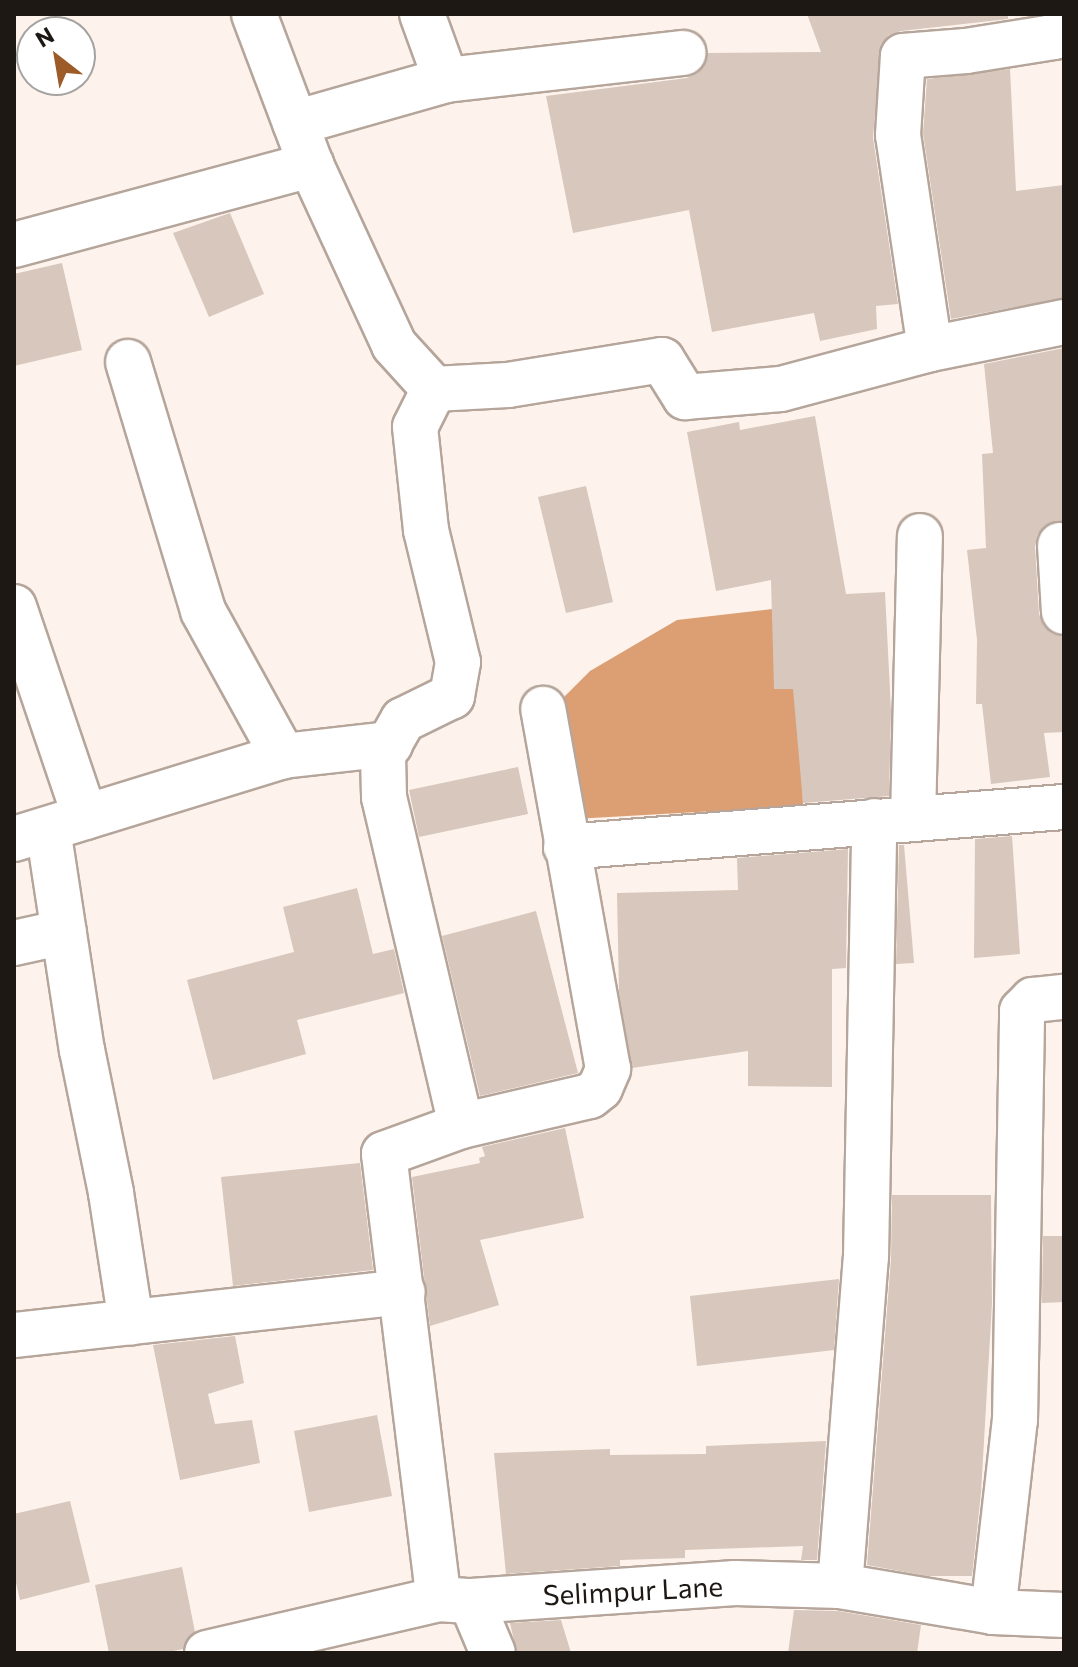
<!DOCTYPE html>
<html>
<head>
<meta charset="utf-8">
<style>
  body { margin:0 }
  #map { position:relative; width:1078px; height:1667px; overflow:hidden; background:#fdf3ec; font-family:Commissioner,sans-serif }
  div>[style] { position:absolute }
  .water>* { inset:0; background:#dc9f73 }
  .building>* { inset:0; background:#d7c7bc }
  .roads { filter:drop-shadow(2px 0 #b5a59a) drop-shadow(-2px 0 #b5a59a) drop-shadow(0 2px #b5a59a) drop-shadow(0 -2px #b5a59a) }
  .minor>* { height:44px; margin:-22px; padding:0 22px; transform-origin:22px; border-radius:22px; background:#fff }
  span { translate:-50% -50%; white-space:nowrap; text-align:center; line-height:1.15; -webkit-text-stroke:7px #fff; paint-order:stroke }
  .street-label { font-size:28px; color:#1d1814 }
  .frame { position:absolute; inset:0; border:16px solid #1d1814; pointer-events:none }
  .north { position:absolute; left:16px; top:16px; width:80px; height:80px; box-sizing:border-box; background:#fff; border:2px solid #a5a3a1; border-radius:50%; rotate:329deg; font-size:22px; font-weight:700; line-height:32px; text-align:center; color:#1d1814 }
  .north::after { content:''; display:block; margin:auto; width:28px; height:36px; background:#9d5b27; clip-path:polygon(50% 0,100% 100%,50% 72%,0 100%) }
</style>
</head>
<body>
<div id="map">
  <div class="water">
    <i style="clip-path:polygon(798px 606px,803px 806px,574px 819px,551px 710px,590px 671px,677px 620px)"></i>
  </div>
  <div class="building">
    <i style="clip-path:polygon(807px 14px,1008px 14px,1008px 19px,901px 31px,889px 35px,881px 44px,873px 138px,898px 304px,876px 306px,877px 329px,820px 341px,814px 313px,712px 332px,689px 210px,573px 233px,546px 96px,687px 78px,698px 73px,708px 53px,821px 52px)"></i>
    <i style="clip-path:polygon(1010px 69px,1016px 191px,1064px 185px,1064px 298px,951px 319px,923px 134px,927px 79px)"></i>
    <i style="clip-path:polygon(230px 213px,264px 294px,209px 317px,173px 233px)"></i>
    <i style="clip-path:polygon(62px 263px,82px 350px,14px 366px,14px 274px)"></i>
    <i style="clip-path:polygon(1064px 348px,1064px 521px,1046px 525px,1037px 535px,1035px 546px,1039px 614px,1044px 626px,1052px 634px,1064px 637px,1064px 732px,1044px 733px,1050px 777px,991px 784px,982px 704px,976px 704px,977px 640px,967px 550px,986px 548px,982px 454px,993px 453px,984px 364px)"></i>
    <i style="clip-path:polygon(815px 416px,846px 594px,885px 592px,891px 711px,889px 796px,803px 803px,793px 689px,774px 689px,771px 580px,716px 591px,687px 432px,739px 422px,740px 430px)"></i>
    <i style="clip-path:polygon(586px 486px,613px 602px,566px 613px,538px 497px)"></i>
    <i style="clip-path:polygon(518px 767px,528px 814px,419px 837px,409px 790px)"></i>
    <i style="clip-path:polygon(1012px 836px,1020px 954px,974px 958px,975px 839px)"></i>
    <i style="clip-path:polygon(899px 845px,904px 845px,914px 963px,896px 964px)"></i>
    <i style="clip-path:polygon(848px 849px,846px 968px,832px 969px,832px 1087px,748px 1086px,748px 1051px,632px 1068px,619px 992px,617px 893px,738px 890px,737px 858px)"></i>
    <i style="clip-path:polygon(357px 888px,373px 954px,394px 949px,404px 993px,297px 1020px,306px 1054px,213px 1080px,187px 980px,294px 952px,283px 907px)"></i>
    <i style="clip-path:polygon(536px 911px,578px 1073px,480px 1096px,442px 936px)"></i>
    <i style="clip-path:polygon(565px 1128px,584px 1218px,480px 1240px,499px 1305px,430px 1326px,412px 1177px,480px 1163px,479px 1158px,485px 1156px,482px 1147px)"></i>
    <i style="clip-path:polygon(360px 1163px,373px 1270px,233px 1286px,221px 1177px)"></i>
    <i style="clip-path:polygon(892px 1195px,991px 1195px,992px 1303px,981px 1493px,972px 1576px,927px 1576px,867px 1565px,891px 1259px)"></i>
    <i style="clip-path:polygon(1043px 1236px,1064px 1236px,1064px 1302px,1042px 1303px)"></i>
    <i style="clip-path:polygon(839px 1279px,834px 1350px,697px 1366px,690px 1296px)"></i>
    <i style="clip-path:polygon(235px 1336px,244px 1383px,208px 1394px,215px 1424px,252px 1420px,260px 1463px,180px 1480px,153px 1345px)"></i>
    <i style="clip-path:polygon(377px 1415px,392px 1496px,309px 1512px,294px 1431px)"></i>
    <i style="clip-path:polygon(826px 1441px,817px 1560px,801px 1560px,803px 1546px,685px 1550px,685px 1558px,620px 1560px,620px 1566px,506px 1574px,494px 1453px,610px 1449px,610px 1455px,706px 1454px,706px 1446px)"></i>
    <i style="clip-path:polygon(70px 1501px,90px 1582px,20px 1600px,14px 1574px,14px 1514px)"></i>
    <i style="clip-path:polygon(182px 1567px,195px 1632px,183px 1649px,164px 1653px,109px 1653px,95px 1585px)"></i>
    <i style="clip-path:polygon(794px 1610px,838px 1611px,921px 1625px,917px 1653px,788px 1653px)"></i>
    <i style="clip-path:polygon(561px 1620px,571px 1653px,517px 1653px,510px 1623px)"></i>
  </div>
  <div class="roads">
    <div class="minor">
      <i style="left:254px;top:14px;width:161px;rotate:69.3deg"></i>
      <i style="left:311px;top:165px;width:198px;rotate:65.2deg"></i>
      <i style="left:394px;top:345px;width:59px;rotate:47.7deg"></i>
      <i style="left:434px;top:389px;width:74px;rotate:-3.1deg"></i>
      <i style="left:508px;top:385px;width:156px;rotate:-9.2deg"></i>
      <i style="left:662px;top:360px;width:44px;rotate:58.1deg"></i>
      <i style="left:685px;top:397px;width:96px;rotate:-4.8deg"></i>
      <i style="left:781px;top:389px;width:154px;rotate:-15deg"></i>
      <i style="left:930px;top:349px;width:216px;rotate:-98.5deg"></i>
      <i style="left:898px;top:135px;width:79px;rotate:-86.4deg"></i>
      <i style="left:903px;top:56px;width:63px;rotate:-4.5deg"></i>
      <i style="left:966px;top:51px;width:89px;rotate:-9deg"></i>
      <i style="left:1054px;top:37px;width:14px;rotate:-45deg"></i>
      <i style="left:422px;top:14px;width:70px;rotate:70deg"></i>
      <i style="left:295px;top:123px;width:157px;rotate:-15.9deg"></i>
      <i style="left:446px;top:80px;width:239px;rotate:-6.5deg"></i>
      <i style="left:14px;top:245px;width:308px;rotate:-15.1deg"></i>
      <i style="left:930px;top:349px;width:137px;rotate:-11.4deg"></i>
      <i style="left:128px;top:362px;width:260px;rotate:73.2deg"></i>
      <i style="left:203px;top:611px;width:166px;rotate:61.1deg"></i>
      <i style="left:434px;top:389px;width:42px;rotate:116.6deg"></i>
      <i style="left:415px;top:427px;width:104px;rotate:83.9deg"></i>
      <i style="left:426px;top:530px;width:136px;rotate:76.4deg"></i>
      <i style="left:458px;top:662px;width:35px;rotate:100deg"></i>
      <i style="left:452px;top:696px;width:55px;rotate:153.9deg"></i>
      <i style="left:403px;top:720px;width:40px;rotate:119.7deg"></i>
      <i style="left:383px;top:755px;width:42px;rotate:88.6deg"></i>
      <i style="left:384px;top:797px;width:338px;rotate:76.8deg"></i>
      <i style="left:461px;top:1126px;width:82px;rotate:160deg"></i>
      <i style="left:384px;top:1154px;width:448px;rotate:83deg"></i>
      <i style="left:1060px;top:545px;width:67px;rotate:86.6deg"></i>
      <i style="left:14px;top:607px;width:222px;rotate:71.3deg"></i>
      <i style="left:913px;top:819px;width:283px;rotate:-88.6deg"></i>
      <i style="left:48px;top:829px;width:224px;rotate:81.3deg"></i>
      <i style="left:82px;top:1050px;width:146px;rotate:78.5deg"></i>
      <i style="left:111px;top:1193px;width:131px;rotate:81.2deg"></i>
      <i style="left:14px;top:839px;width:282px;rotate:-17.1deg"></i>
      <i style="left:283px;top:756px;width:108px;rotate:-6.4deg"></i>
      <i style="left:566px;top:847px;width:500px;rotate:-4.6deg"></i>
      <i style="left:14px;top:943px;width:51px;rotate:-12.4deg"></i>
      <i style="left:461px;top:1126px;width:132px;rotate:-13.1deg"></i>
      <i style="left:590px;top:1096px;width:13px;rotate:-39deg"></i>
      <i style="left:600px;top:1088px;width:21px;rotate:-67deg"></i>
      <i style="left:608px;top:1069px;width:366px;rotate:-100.2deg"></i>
      <i style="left:14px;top:1335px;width:391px;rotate:-6.3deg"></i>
      <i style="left:840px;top:1586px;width:330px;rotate:-85.5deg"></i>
      <i style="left:866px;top:1257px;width:436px;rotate:-88.9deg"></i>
      <i style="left:471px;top:1601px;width:56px;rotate:67.1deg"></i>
      <i style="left:993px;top:1612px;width:193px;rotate:-83.5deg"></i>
      <i style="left:1015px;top:1420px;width:409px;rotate:-89deg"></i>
      <i style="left:1022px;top:1011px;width:16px;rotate:-45deg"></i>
      <i style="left:1033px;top:1000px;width:31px;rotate:-6deg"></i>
      <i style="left:207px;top:1653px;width:238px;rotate:-13.1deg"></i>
      <i style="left:439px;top:1599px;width:32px;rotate:4deg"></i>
      <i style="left:471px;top:1601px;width:265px;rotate:-3.9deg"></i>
      <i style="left:735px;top:1583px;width:105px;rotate:1.6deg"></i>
      <i style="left:840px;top:1586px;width:155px;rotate:9.6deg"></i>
      <i style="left:993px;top:1612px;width:71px;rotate:2.4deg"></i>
    </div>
  </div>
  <div class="street-label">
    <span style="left:633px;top:1590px;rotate:-3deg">Selimpur Lane</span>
  </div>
  <div class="frame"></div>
  <div class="north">N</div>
</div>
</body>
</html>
